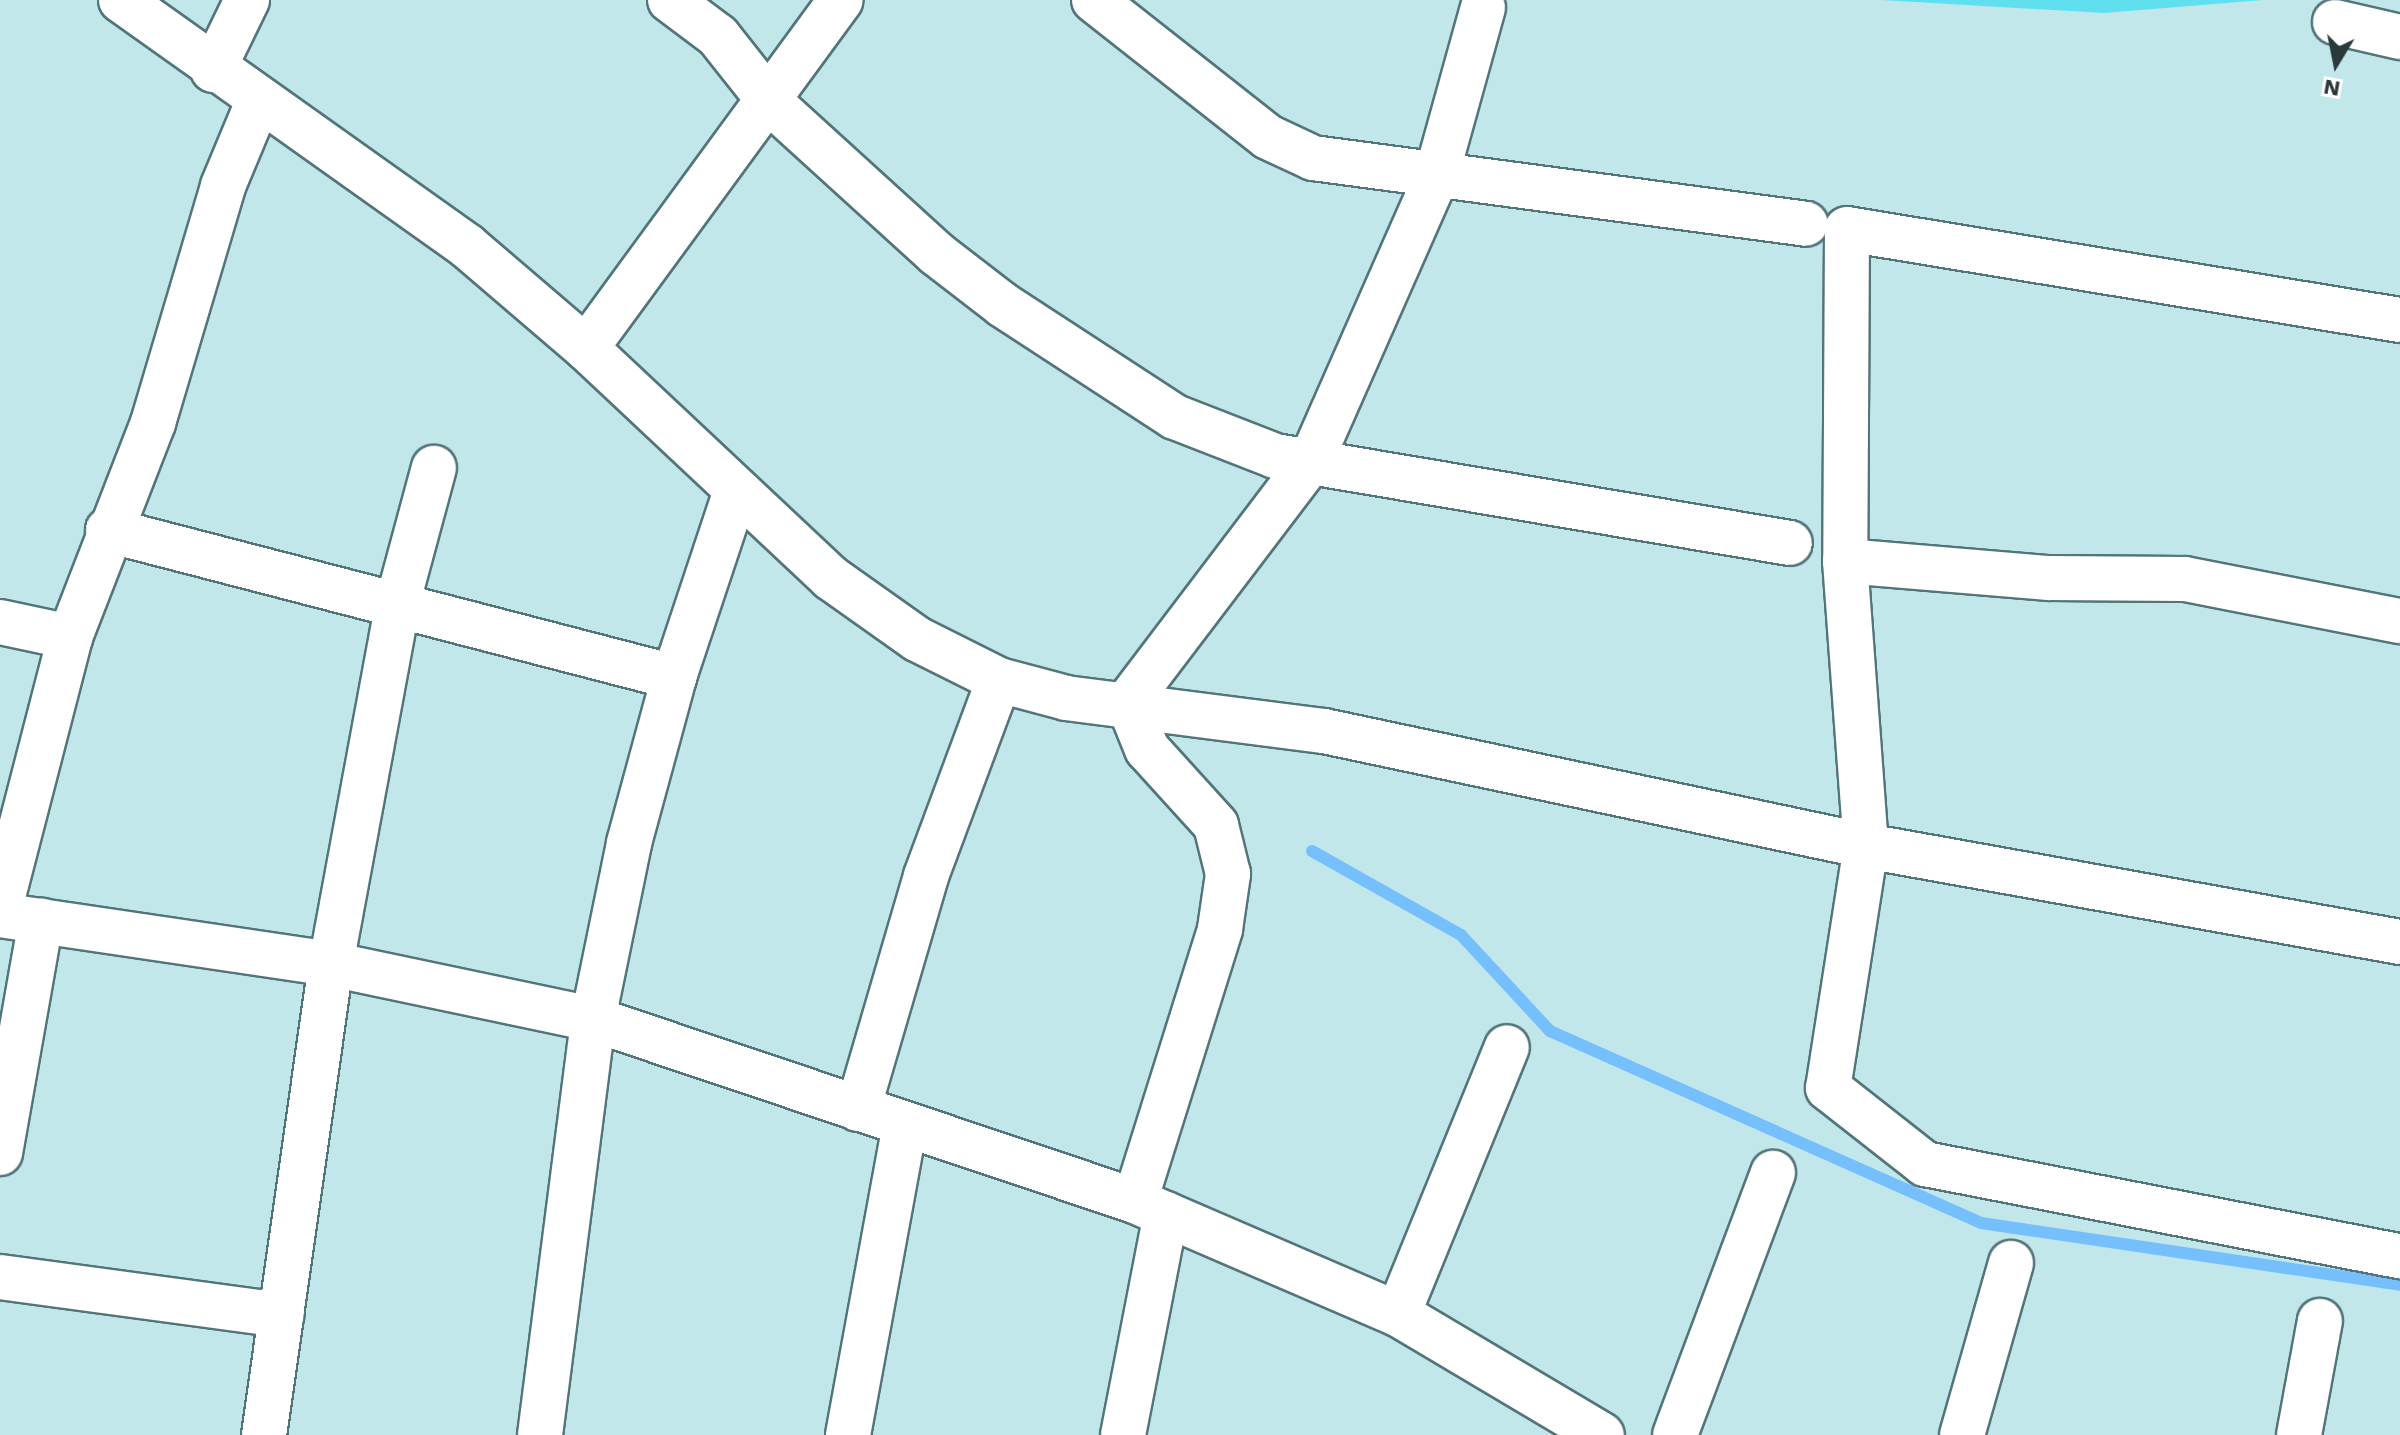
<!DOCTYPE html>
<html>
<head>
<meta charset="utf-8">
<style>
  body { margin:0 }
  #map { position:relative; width:2400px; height:1435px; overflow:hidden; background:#c1e7eb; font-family:"Work Sans",sans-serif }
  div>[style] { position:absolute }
  .green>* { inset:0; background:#60e0ee }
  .stream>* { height:12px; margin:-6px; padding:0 6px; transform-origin:6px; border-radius:6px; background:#75bffc }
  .roads { filter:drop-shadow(2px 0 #537579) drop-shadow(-2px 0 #537579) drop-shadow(0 2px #537579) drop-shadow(0 -2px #537579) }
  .minor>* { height:44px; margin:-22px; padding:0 22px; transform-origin:22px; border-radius:22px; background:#fff }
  span { translate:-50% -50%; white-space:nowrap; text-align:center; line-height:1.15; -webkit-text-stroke:6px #fff; paint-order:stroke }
  .north { position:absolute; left:2296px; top:24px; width:80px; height:80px; -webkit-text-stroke:6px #fff; paint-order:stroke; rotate:190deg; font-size:22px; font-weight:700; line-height:32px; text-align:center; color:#2a393b }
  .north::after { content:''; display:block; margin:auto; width:28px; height:36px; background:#2a393b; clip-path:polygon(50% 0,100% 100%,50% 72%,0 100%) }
</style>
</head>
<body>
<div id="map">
  <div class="green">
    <i style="clip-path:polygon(1881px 0,2263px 0,2104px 13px)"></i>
  </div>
  <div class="stream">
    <i style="left:1312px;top:851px;width:171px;rotate:29.4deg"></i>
    <i style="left:1461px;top:935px;width:131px;rotate:47.2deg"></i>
    <i style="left:1550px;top:1031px;width:472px;rotate:24deg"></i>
    <i style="left:1981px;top:1223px;width:424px;rotate:8.4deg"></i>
  </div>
  <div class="roads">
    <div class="minor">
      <i style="left:121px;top:0;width:425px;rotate:35.4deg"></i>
      <i style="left:467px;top:246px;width:157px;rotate:40.6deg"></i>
      <i style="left:586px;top:348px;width:336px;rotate:43.2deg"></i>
      <i style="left:831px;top:578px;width:105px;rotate:35.3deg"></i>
      <i style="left:917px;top:639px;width:92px;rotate:26.6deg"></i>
      <i style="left:999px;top:680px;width:69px;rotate:15deg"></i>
      <i style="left:1066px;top:698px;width:260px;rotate:7.3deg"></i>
      <i style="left:1324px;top:731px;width:554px;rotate:11.98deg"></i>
      <i style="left:1866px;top:846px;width:543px;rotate:10.19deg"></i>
      <i style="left:670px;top:0;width:60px;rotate:36.9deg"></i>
      <i style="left:718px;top:36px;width:85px;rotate:51.7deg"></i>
      <i style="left:771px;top:103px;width:224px;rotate:42.3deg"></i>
      <i style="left:937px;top:254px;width:83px;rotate:37.7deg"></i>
      <i style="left:1003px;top:305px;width:205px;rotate:33.1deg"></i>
      <i style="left:1175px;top:417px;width:107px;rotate:21.3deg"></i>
      <i style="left:1275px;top:456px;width:522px;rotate:9.59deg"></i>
      <i style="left:1094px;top:0;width:221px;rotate:38.2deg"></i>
      <i style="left:1268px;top:137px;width:50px;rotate:25deg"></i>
      <i style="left:1313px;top:158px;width:497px;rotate:7.6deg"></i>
      <i style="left:2335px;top:22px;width:67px;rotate:13deg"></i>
      <i style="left:213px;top:70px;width:78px;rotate:-64.1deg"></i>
      <i style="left:2400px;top:320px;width:560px;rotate:-170.66deg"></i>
      <i style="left:1847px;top:229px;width:332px;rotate:90.3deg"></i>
      <i style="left:1845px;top:561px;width:286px;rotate:85.8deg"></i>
      <i style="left:1866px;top:846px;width:245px;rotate:98.9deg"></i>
      <i style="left:1828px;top:1088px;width:123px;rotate:38.1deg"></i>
      <i style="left:1925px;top:1164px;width:484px;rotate:11deg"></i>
      <i style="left:586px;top:348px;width:431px;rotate:-53.8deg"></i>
      <i style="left:108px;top:530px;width:585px;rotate:14.56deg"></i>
      <i style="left:1845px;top:561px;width:205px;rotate:4.8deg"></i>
      <i style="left:2049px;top:578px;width:136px;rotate:0.4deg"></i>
      <i style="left:2185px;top:579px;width:219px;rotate:11.1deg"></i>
      <i style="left:0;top:622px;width:72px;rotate:12.1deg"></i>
      <i style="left:0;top:908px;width:280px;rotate:-75.5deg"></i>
      <i style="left:70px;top:637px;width:230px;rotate:-68.8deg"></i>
      <i style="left:153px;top:423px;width:247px;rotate:-73.5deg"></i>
      <i style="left:223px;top:186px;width:91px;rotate:-67.4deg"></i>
      <i style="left:0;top:915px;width:335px;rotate:8.4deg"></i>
      <i style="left:331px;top:964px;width:268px;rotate:11.9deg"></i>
      <i style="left:593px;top:1019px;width:572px;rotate:18.56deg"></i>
      <i style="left:1135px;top:1201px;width:286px;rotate:23.3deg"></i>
      <i style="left:1398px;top:1314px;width:237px;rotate:30.7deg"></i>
      <i style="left:858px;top:1109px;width:243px;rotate:-73.7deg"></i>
      <i style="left:926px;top:876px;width:209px;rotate:-69.6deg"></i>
      <i style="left:0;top:1153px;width:236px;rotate:-80deg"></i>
      <i style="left:1135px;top:1201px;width:285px;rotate:-72.6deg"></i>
      <i style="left:1220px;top:929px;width:56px;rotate:-81.7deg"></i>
      <i style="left:1228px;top:874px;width:50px;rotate:-103.8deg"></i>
      <i style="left:1216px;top:825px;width:103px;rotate:-132.2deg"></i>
      <i style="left:1147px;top:749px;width:51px;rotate:-112deg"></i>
      <i style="left:1128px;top:702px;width:303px;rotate:-52.8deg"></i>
      <i style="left:1311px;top:461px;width:310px;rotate:-66.2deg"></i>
      <i style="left:1436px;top:177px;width:176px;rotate:-74.5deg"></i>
      <i style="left:0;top:1277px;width:284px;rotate:7.7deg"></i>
      <i style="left:1398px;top:1314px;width:288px;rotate:-67.8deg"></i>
      <i style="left:264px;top:1435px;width:476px;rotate:-81.9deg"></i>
      <i style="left:331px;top:964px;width:369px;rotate:-79.5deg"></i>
      <i style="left:398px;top:601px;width:138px;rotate:-74.9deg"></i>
      <i style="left:540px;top:1435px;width:419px;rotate:-82.7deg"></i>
      <i style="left:593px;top:1019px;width:180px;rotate:-78.4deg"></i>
      <i style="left:629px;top:843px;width:172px;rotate:-74.8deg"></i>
      <i style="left:674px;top:677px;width:196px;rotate:-71.6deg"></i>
      <i style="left:848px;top:1435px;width:315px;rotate:-79.6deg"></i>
      <i style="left:1123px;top:1435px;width:225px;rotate:-79deg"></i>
      <i style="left:1675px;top:1435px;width:280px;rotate:-69.5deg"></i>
      <i style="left:1962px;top:1435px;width:179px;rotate:-74.1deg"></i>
      <i style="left:2299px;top:1435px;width:116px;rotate:-79.6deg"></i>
    </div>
  </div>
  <div class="north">N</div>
</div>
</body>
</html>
